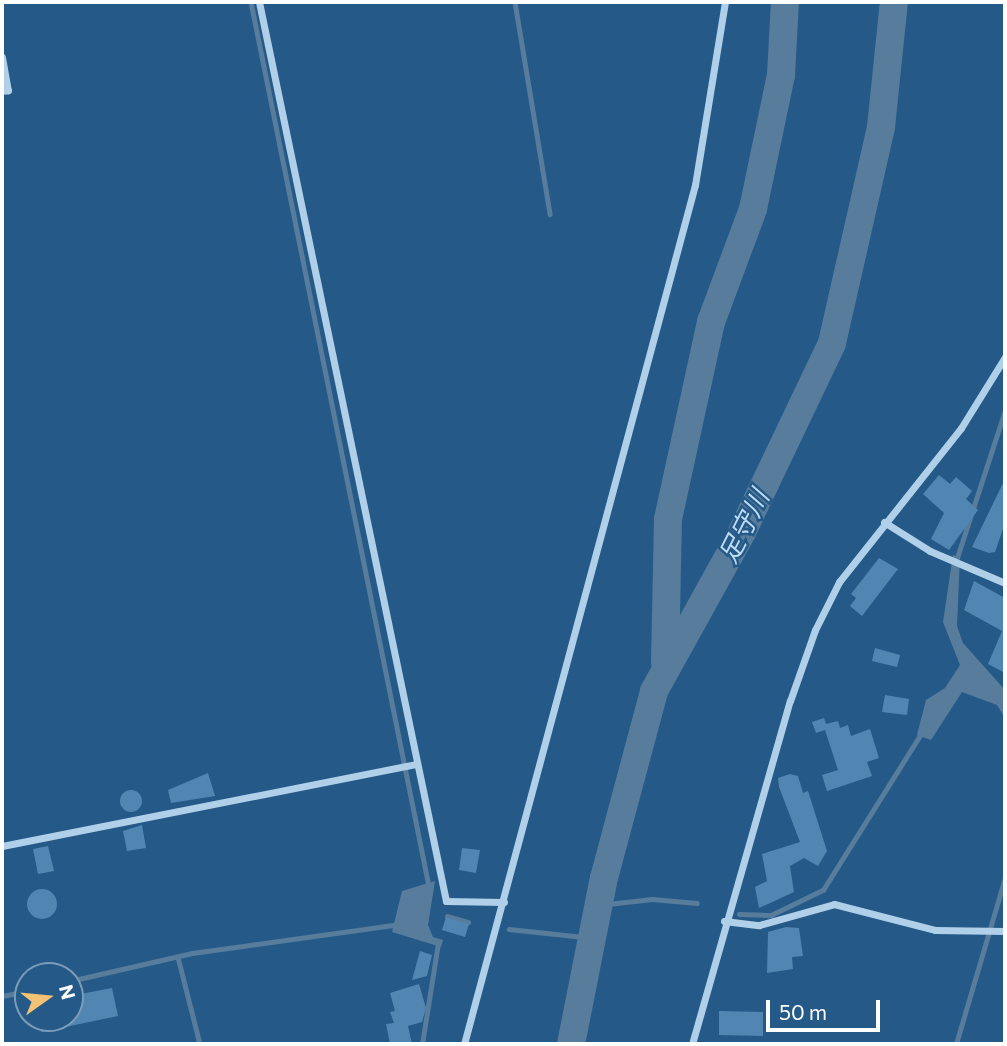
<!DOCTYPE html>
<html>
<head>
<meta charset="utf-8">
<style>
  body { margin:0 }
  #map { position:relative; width:1007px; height:1046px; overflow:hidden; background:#255a88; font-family:Commissioner,"Noto Sans JP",sans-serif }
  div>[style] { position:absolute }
  .water>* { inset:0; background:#577c9c }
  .stream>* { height:4.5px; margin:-2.25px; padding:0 2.25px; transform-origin:2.25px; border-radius:2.25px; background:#577c9c }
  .river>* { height:28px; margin:-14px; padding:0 14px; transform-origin:14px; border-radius:14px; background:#577c9c }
  .building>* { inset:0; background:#5186b2 }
  .round { border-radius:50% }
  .street>* { height:7px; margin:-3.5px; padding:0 3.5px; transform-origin:3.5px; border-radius:3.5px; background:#b0d0e9 }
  span { translate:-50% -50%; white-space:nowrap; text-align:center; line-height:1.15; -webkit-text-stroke:5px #255a88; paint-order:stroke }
  .water-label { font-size:26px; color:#bcdaf1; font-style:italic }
  .frame { position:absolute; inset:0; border:4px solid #fff; pointer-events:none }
  .north { position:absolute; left:14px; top:962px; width:70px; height:70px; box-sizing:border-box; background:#255a88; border:2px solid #7c9cb8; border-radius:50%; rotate:75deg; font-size:19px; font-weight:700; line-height:28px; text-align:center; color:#fff }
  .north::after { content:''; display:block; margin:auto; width:24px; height:32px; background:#f3c274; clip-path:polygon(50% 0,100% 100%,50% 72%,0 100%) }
  .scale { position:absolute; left:766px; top:1000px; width:114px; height:32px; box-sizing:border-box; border:4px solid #fff; border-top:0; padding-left:9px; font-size:21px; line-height:24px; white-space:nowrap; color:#fff; -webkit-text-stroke:5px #255a88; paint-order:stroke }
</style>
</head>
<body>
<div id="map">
  <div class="water">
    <i style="clip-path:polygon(953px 555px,960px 557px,957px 626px,963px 643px,1005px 690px,1005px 718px,997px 705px,962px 692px,931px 740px,917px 735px,926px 700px,945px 688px,960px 665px,943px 622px)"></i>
    <i style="clip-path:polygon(435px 881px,428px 925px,433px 937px,443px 940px,441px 947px,392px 932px,402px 891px)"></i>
  </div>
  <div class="stream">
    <i style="left:251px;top:2px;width:902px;rotate:78.62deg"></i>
    <i style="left:515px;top:2px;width:215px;rotate:80.6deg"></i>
    <i style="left:956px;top:561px;width:159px;rotate:-72deg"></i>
    <i style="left:599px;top:905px;width:53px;rotate:-6.5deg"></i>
    <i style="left:652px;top:899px;width:45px;rotate:5.1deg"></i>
    <i style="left:739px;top:914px;width:32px;rotate:2deg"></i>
    <i style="left:771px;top:915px;width:58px;rotate:-25.7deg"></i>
    <i style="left:823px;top:890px;width:186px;rotate:-57.9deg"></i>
    <i style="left:447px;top:916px;width:22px;rotate:16deg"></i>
    <i style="left:509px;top:929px;width:84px;rotate:6.1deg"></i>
    <i style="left:178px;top:957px;width:90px;rotate:75.8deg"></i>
    <i style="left:70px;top:981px;width:125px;rotate:-12.9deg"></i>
    <i style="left:192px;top:953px;width:210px;rotate:-7.9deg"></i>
    <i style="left:2px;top:996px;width:26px;rotate:-11deg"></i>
    <i style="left:422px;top:1044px;width:102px;rotate:-81deg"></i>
    <i style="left:956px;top:1044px;width:174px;rotate:-73.6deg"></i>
  </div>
  <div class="river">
    <i style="left:665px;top:662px;width:143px;rotate:-88.8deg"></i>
    <i style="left:668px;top:519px;width:202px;rotate:-77.7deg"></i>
    <i style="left:711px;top:322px;width:121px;rotate:-69.6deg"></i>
    <i style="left:753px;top:209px;width:137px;rotate:-78.2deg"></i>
    <i style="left:781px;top:75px;width:73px;rotate:-86.9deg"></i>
    <i style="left:571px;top:1044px;width:169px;rotate:-78.8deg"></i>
    <i style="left:604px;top:878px;width:194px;rotate:-75deg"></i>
    <i style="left:654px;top:691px;width:182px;rotate:-61deg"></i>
    <i style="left:742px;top:532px;width:209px;rotate:-64.5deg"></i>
    <i style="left:832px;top:343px;width:221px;rotate:-77.2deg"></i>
    <i style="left:881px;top:127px;width:126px;rotate:-84.1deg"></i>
  </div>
  <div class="building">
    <i style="clip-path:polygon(939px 475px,950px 484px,956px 477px,972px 491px,966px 499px,978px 510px,949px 550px,931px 539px,944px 513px,923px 494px)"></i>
    <i style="clip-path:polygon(1004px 481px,1005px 523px,995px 552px,989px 553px,972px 547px)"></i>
    <i style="clip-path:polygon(879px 558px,898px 569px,862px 616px,850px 606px,856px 598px,851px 594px)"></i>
    <i style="clip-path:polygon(974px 581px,1005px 598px,1005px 673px,988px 664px,1002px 631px,964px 610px)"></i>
    <i style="clip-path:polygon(875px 648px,900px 655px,897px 667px,872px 661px)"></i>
    <i style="clip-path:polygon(885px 695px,909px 699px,907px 715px,882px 712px)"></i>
    <i style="clip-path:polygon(824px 718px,826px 724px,838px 721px,840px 728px,848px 725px,851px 736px,870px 729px,879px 758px,867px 762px,872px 776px,827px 791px,822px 775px,838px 770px,825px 730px,816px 733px,812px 722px)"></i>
    <i style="clip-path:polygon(208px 773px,215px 796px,171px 803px,168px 790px)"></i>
    <i style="clip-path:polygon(790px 774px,798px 776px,803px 793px,808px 791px,827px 851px,818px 866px,804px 858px,790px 866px,794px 892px,759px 908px,755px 887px,767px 881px,762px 854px,800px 842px,779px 787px,778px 778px)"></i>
    <i class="round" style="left:120px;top:790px;width:22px;height:22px"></i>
    <i style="clip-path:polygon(142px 825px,146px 848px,127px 851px,123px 831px)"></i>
    <i style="clip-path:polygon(48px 846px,54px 871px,38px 874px,33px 849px)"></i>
    <i style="clip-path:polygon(462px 848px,480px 850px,476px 873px,459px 870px)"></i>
    <i class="round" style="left:27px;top:889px;width:30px;height:30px"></i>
    <i style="clip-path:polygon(446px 917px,469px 924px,465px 937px,442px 930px)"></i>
    <i style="clip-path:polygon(786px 927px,799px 928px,803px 956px,792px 957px,793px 969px,767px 973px,768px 932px)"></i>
    <i style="clip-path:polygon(420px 951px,432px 955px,427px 976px,412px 980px)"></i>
    <i style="clip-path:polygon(419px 984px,426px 1008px,422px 1022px,408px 1026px,412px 1044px,390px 1044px,386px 1024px,394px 1023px,390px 1012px,395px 1011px,390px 993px)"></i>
    <i style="clip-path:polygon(112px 988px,118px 1016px,41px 1032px,38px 1018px,70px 1018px,70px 996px)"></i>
    <i style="clip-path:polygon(719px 1011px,763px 1012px,763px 1036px,719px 1035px)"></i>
  </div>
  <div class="street">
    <i style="left:259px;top:2px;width:918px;rotate:78.25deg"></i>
    <i style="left:446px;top:901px;width:58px;rotate:1deg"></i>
    <i style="left:2px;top:57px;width:34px;rotate:80deg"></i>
    <i style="left:8px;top:90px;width:6px;rotate:171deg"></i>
    <i style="left:884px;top:522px;width:54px;rotate:32.2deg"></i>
    <i style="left:930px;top:551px;width:82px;rotate:23.1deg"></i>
    <i style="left:2px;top:846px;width:423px;rotate:-11.2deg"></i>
    <i style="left:724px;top:921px;width:35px;rotate:7deg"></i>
    <i style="left:759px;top:925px;width:78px;rotate:-15.6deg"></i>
    <i style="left:834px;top:904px;width:104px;rotate:14.4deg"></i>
    <i style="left:935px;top:930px;width:70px;rotate:0.8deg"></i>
    <i style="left:464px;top:1044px;width:890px;rotate:-74.95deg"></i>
    <i style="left:695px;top:185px;width:185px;rotate:-80.7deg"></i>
    <i style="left:692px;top:1044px;width:357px;rotate:-74.1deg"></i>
    <i style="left:790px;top:701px;width:75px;rotate:-70.6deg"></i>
    <i style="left:815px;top:630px;width:54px;rotate:-63.4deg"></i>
    <i style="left:839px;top:582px;width:196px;rotate:-51.6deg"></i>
    <i style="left:961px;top:428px;width:84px;rotate:-58.2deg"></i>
  </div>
  <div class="water-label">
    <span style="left:743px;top:526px;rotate:-63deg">足守川</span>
  </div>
  <div class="frame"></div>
  <div class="north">N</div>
  <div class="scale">50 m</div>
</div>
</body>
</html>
